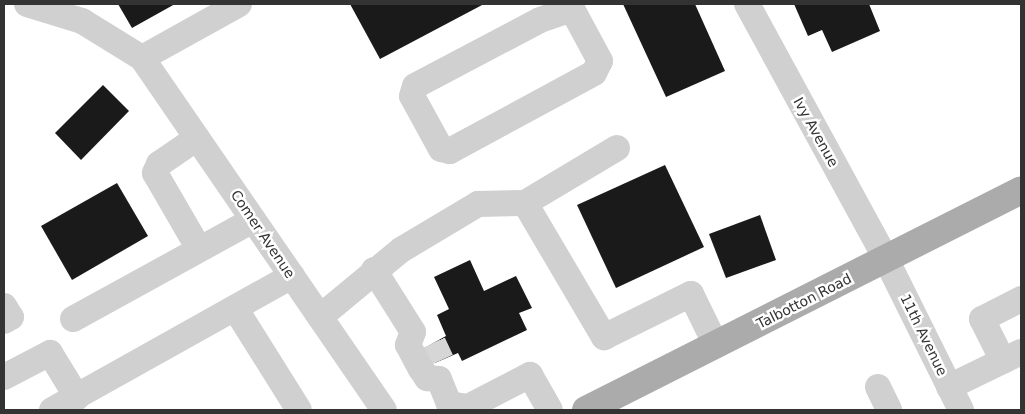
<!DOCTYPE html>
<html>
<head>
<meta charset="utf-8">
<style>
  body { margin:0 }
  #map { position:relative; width:1025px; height:414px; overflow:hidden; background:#fff; font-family:"DejaVu Sans",sans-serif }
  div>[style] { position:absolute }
  .building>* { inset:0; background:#1a1a1a }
  .minor-tunnel>* { height:26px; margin-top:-13px; transform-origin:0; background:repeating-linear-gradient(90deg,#d6d6d6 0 26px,transparent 0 39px) }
  .minor>* { height:26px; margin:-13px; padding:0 13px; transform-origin:13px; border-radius:13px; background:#d0d0d0 }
  .major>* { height:28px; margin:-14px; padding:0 14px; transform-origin:14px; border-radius:14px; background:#ababab }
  span { translate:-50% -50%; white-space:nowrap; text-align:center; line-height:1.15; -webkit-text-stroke:5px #fff; paint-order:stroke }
  .street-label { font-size:14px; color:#333 }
  .frame { position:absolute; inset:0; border:5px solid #333; pointer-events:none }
</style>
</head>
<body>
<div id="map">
  <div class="building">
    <i style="clip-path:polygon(118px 4px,175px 4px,132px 28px)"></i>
    <i style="clip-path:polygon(350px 4px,484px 4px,380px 59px)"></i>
    <i style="clip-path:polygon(623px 4px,695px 4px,725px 71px,666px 97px)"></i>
    <i style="clip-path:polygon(794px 4px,869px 4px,880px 31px,832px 52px,822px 30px,808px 36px)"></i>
    <i style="clip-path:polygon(103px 85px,129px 111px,81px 160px,55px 133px)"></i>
    <i style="clip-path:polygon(665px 165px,704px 247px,616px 288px,577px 205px)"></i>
    <i style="clip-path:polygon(117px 183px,148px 236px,72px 280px,41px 226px)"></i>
    <i style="clip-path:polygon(760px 215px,776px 260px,726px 278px,709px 234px)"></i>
    <i style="clip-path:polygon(470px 260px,484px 291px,516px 276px,532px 308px,519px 313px,527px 330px,462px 361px,458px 353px,435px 363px,426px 347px,446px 336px,437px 315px,449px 309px,434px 277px)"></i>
  </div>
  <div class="minor-tunnel">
    <i style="left:433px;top:343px;width:19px;rotate:65deg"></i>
  </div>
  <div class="minor">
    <i style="left:27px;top:4px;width:58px;rotate:17.2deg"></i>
    <i style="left:82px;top:21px;width:70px;rotate:31.7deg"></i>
    <i style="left:142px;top:58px;width:427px;rotate:55.5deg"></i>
    <i style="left:747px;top:4px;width:290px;rotate:61.4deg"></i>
    <i style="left:886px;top:259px;width:169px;rotate:63.6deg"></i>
    <i style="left:572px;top:9px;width:59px;rotate:61.7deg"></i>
    <i style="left:600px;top:61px;width:13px;rotate:117deg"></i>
    <i style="left:594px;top:73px;width:164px;rotate:151.6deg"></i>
    <i style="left:450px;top:151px;width:9px;rotate:-167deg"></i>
    <i style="left:441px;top:149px;width:60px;rotate:-118.7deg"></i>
    <i style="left:412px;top:96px;width:10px;rotate:-73deg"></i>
    <i style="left:415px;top:86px;width:141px;rotate:-27.8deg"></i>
    <i style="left:540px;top:20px;width:34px;rotate:-19deg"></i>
    <i style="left:142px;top:58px;width:111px;rotate:-29.1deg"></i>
    <i style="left:197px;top:138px;width:46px;rotate:145.6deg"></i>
    <i style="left:159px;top:164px;width:10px;rotate:114deg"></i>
    <i style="left:155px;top:173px;width:88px;rotate:59.9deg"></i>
    <i style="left:617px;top:148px;width:107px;rotate:149.1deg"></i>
    <i style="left:525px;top:203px;width:156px;rotate:59.5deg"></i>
    <i style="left:604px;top:337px;width:97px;rotate:-26.3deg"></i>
    <i style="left:691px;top:294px;width:57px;rotate:63.9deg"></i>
    <i style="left:374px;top:270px;width:73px;rotate:57.8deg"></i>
    <i style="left:413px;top:332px;width:14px;rotate:111deg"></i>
    <i style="left:408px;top:345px;width:27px;rotate:62deg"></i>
    <i style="left:421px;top:369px;width:11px;rotate:56deg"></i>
    <i style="left:427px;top:378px;width:12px;rotate:5deg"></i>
    <i style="left:439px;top:379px;width:27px;rotate:68deg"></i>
    <i style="left:449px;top:404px;width:19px;rotate:9deg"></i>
    <i style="left:468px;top:407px;width:70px;rotate:-27.3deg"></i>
    <i style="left:530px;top:375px;width:40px;rotate:60.3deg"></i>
    <i style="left:4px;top:306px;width:13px;rotate:58deg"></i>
    <i style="left:11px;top:317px;width:8px;rotate:150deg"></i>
    <i style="left:235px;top:308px;width:120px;rotate:57.9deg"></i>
    <i style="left:320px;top:317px;width:105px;rotate:-39.6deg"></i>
    <i style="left:401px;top:250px;width:90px;rotate:-30.9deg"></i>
    <i style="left:478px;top:204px;width:47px;rotate:-1.2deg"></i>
    <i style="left:73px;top:319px;width:205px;rotate:-28.8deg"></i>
    <i style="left:1003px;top:361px;width:47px;rotate:-116.6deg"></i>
    <i style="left:982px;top:319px;width:44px;rotate:-27.1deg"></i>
    <i style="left:4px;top:377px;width:52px;rotate:-27.6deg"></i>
    <i style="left:50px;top:353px;width:52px;rotate:58.5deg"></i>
    <i style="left:878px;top:387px;width:25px;rotate:64deg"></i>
    <i style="left:949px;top:387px;width:80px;rotate:-25.9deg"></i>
    <i style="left:52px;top:410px;width:275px;rotate:-29.2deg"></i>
  </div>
  <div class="major">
    <i style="left:586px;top:410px;width:487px;rotate:-26.8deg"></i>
  </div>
  <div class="street-label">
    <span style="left:816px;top:132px;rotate:61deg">Ivy Avenue</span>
    <span style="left:263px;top:234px;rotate:56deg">Comer Avenue</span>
    <span style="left:804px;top:301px;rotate:-27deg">Talbotton Road</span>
    <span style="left:924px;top:335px;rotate:64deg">11th Avenue</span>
  </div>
  <div class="frame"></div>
</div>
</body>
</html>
